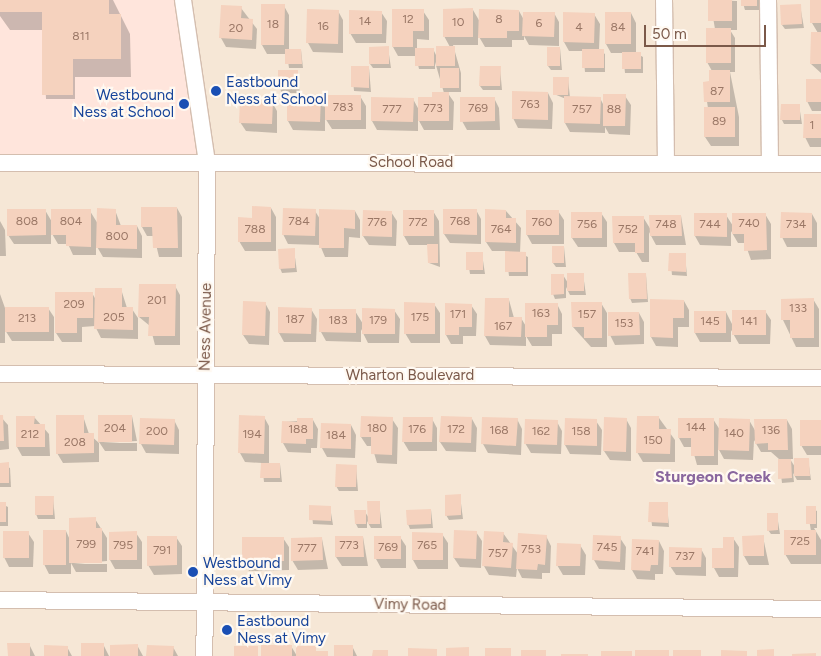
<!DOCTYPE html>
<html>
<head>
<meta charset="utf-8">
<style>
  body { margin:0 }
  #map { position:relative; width:821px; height:656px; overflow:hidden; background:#fef5e9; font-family:Figtree,sans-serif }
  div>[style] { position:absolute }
  .residential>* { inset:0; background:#f6e7d6 }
  .commercial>* { inset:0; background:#ffe5dc }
  .shadow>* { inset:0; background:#0003 }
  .building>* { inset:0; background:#f5d2be }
  .roads { filter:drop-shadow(1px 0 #d4beaf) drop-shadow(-1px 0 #d4beaf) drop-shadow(0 1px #d4beaf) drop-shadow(0 -1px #d4beaf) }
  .minor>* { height:16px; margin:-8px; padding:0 8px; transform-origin:8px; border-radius:8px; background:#fff }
  .dots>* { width:14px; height:14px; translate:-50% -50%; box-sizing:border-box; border:2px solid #fff9f1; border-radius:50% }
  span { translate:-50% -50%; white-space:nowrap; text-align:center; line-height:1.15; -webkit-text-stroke:4.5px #fff9f1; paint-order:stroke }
  .number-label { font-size:12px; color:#9a7766 }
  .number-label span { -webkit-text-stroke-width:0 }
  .transit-label { font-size:15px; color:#164399 }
  .left { translate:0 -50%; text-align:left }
  .right { translate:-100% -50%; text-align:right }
  .street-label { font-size:15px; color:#7b5949 }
  .neighbourhood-label { font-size:16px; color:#89669e; font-weight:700 }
  .scale { position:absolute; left:644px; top:25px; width:122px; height:22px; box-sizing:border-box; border:2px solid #7b5949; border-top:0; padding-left:6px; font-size:15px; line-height:18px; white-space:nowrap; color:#7b5949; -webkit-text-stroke:4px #fff9f1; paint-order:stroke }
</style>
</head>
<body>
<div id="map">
  <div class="residential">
    <i style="clip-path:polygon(183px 0,821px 0,821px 656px,0 656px,0 163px)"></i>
  </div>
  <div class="commercial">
    <i style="clip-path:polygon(0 0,183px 0,207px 163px,0 163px)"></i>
  </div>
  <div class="shadow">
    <i style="clip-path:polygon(0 0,113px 0,130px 34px,131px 77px,75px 77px,75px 99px,46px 99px,43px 30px,10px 30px,0 16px)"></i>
    <i style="clip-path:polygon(710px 0,737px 1px,737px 30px,730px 30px,735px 38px,735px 72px,730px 72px,739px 117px,739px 146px,711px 146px,705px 137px,708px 108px,704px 83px,710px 83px,712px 71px,707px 62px,715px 29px)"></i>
    <i style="clip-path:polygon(742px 0,759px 0,759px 10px,745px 10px)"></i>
    <i style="clip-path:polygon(811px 0,821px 0,821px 73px,811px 64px,818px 33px,812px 23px)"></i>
    <i style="clip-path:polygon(800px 5px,804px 28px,785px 29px,782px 25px)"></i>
    <i style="clip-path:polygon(284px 6px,289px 15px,289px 50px,301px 50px,303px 68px,289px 68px,287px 54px,267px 54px,262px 45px)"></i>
    <i style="clip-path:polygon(241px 8px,257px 29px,256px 49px,226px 47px,221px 38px)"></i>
    <i style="clip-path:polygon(473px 10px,480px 22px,519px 11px,524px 20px,554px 13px,559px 22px,559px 46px,529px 45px,524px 36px,524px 40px,512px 40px,512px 47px,485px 47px,478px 35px,478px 45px,453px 45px,461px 73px,461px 92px,447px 92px,454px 102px,453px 130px,424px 130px,418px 119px,418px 131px,377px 130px,372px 121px,413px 99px,419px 110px,444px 93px,435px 62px,435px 69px,419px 69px,416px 56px,398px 56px,393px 47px,423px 11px,429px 20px,429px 40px,417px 39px,417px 49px,433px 49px,437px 57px,450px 47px,444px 36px)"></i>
    <i style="clip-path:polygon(308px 11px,338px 11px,343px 20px,343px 53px,313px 52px,308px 43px)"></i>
    <i style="clip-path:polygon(381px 12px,387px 21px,386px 43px,356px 43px,350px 33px)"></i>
    <i style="clip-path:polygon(631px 13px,636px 23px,636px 53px,643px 57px,643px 73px,625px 73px,623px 53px,611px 53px,606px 44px)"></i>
    <i style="clip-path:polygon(594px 14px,600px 24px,599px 50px,605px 54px,605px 72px,585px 72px,583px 51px,569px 51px,564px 42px)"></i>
    <i style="clip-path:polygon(388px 48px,391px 68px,373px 68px,370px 64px)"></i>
    <i style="clip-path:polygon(560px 48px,562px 70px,551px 70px,548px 66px)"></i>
    <i style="clip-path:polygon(352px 67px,369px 68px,371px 92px,354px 91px)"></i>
    <i style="clip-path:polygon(500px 68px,502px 90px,483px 90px,480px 86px)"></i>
    <i style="clip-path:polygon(297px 71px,300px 93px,282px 93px,280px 89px)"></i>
    <i style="clip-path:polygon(568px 78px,570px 98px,600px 98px,604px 106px,625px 96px,631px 105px,630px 135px,609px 134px,605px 127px,605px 133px,570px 132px,565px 123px,566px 99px,554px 94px)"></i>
    <i style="clip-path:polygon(821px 81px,821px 111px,812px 111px,807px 101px)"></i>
    <i style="clip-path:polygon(548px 93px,553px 103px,552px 129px,518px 128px,513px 118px)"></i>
    <i style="clip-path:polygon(360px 96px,366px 106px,366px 129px,332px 129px,325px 118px,325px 131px,293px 130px,288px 121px,288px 98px,320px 98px,326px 109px)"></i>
    <i style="clip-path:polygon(494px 98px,499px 108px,500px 130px,467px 130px,462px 121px)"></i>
    <i style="clip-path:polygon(272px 102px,277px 111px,277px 133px,246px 131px,240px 122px)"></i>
    <i style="clip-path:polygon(799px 105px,802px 124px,784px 124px,782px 120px)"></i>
    <i style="clip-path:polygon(821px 115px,821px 147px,810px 147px,805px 137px)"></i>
    <i style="clip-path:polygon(177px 208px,182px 217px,182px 257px,159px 257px,154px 236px,147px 236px,142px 227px)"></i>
    <i style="clip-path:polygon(271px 208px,276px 217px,276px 251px,245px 251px,239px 241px,253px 219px)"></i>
    <i style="clip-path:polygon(45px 210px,52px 222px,90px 211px,98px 224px,115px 210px,121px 226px,137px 226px,142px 236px,142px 258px,103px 257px,96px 245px,96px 255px,73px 255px,68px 244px,58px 244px,51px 232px,51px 244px,14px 244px,8px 235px)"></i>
    <i style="clip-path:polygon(445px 210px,476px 210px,481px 219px,481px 244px,450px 243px,444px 234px)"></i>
    <i style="clip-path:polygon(315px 211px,320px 219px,355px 211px,360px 220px,360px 238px,349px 237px,348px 257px,325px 257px,320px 245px,288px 244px,283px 234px)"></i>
    <i style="clip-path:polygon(433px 211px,439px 221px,440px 267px,429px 263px,429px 245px,409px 245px,404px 236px,404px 212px)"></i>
    <i style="clip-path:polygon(506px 211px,521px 228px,520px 253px,528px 257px,528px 276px,509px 276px,506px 251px,492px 251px,486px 242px)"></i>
    <i style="clip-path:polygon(527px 211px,558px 211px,564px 220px,564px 244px,532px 244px,527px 235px)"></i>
    <i style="clip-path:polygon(391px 212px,397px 221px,396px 246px,369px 245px,363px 236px)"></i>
    <i style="clip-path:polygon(601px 213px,607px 222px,607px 247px,578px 247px,572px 238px)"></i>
    <i style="clip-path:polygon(765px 214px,771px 224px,771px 259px,751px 260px,745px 243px,738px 243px,731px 231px,731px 246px,700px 245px,695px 236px,726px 215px,733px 226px)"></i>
    <i style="clip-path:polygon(812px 214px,817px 223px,817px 247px,787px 247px,782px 237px)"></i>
    <i style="clip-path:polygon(681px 216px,686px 245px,656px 245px,649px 232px,649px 262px,642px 262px,636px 252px,619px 252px,614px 243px,643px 217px,651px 230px)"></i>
    <i style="clip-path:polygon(0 221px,5px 230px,6px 256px,0 256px)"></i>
    <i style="clip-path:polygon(564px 247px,566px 267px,556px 267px,553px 263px)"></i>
    <i style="clip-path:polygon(294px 250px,297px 272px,282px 273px,280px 268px)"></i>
    <i style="clip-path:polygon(467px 254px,482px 254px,485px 274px,470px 274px)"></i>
    <i style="clip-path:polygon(670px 254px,685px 255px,687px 276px,672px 275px)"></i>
    <i style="clip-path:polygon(583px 274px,586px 295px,570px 295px,566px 287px,566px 298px,555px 299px,553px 294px,563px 275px,568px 283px)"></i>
    <i style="clip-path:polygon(646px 275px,648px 302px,632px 303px,630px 298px)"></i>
    <i style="clip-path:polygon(175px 286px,180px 295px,180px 345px,155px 345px,150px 326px,139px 317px)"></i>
    <i style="clip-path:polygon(121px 289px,127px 308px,132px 309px,138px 318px,138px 339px,101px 338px,95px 326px,82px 327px,82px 342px,62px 342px,56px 333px,56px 293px,92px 293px,96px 300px)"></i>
    <i style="clip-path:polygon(0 294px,5px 308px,48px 308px,54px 317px,54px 341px,12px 341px,5px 330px,5px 343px,0 343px)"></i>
    <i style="clip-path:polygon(486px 299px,509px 300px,514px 318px,521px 318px,527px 328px,557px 304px,562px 314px,562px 334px,552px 334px,552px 346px,532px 346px,526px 336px,526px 346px,490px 345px,485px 336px)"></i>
    <i style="clip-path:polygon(813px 299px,819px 309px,819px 347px,796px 347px,783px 320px)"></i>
    <i style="clip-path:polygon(684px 301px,689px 310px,689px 327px,678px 327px,678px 347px,656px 346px,651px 337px)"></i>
    <i style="clip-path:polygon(265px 303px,270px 312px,269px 345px,249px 344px,243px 335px)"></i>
    <i style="clip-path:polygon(601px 303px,607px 313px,607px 347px,591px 347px,573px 327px)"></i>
    <i style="clip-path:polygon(434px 304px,440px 313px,440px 343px,411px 343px,405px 333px)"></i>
    <i style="clip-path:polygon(471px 305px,477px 314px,476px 336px,463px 336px,463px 344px,451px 344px,446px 335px)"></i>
    <i style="clip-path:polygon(311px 309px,317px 319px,316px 342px,284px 342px,279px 333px)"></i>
    <i style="clip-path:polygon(394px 310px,400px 319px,399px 343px,368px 343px,361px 329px,361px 342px,326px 341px,321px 332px,355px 311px,363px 324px)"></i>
    <i style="clip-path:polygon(765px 311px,771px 320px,770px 344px,739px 344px,731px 330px,731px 342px,700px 342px,695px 333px,726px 312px,733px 326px)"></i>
    <i style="clip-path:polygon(639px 313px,644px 322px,644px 344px,615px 345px,610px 335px)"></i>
    <i style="clip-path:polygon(0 416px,8px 425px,9px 449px,0 450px)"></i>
    <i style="clip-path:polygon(83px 416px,89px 434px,99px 443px,99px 462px,63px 463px,57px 453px)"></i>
    <i style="clip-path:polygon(132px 416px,137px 441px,103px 443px,137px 443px,137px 451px,105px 451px,99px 442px)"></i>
    <i style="clip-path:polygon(240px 416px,264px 417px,269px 426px,269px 464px,280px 464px,282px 482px,264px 482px,262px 463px,245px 462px,240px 453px)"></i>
    <i style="clip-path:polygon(34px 417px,49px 434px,50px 456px,22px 456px,17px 447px)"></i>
    <i style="clip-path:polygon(484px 418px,517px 419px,522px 429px,521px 455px,488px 453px,483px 444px)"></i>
    <i style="clip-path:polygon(605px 418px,626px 419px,631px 428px,631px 461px,610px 460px,604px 451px)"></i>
    <i style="clip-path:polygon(659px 418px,675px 440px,675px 462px,643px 462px,637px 452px)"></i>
    <i style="clip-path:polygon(392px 419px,398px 428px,397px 464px,377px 463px,372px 446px,367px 446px,361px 437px)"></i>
    <i style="clip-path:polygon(432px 419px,437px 428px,437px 451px,409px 451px,403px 441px)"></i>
    <i style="clip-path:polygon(472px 419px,477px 428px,476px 452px,446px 451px,440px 442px)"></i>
    <i style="clip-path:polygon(evenodd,679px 419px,713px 419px,720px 430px,749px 420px,756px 432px,787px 420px,792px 429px,793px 459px,808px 459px,811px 480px,797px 480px,793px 473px,794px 482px,782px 483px,779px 459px,771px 452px,761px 452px,754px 440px,753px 460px,724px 459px,718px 448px,718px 465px,697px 465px,692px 447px,684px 447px,679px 438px,679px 419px,790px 459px,795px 459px,795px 467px,790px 459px)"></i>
    <i style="clip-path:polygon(174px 420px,179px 430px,179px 454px,146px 453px,141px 444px)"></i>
    <i style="clip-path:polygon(313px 420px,318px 429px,317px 448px,311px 448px,311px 453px,288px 452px,283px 443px,284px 422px)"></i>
    <i style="clip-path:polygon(596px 421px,602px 430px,601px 455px,570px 454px,565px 445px)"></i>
    <i style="clip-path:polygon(821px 421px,821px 455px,807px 455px,801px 445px)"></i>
    <i style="clip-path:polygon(557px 422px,562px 431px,561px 454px,531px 453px,525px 443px)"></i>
    <i style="clip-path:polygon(322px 424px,351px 425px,356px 435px,355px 458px,327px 457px,322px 448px)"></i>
    <i style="clip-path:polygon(0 464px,10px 468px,11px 487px,0 487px)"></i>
    <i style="clip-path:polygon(356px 466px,358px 491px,339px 491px,336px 486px)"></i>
    <i style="clip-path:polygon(460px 496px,463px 519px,449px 520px,446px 515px)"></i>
    <i style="clip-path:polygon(53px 497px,55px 519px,38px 519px,36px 514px)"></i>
    <i style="clip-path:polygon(379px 502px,382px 528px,371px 528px,367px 521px,367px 528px,358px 528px,356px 524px,365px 512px,369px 518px)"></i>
    <i style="clip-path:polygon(0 503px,8px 507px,8px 526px,0 526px)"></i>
    <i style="clip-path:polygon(650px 503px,667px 504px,669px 527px,652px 526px)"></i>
    <i style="clip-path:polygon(311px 506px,330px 507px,333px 525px,313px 524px)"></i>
    <i style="clip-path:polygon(807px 507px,817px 511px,817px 528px,814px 528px,821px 540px,821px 564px,791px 564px,785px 554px,811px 531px)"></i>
    <i style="clip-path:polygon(431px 510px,433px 528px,410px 529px,408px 524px)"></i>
    <i style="clip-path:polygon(777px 515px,780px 534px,771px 534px,768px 530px)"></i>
    <i style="clip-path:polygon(95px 519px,107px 538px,107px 561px,74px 564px,107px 564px,107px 572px,76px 572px,71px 563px,71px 574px,49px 574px,44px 564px,66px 531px,70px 540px)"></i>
    <i style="clip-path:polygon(476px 532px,482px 541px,481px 568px,460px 567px,454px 558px)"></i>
    <i style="clip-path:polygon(28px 533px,34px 542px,33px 567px,9px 567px,4px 557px)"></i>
    <i style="clip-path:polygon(136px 533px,142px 542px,142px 569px,115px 569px,110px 560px)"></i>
    <i style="clip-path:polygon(503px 533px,518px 554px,546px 536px,551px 546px,550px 573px,542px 573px,542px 579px,522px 578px,517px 568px,516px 577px,489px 575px,484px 566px)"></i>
    <i style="clip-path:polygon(442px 534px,448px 543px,448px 569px,418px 569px,413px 560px)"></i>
    <i style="clip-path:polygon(176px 537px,182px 546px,182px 574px,154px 575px,148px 565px)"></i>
    <i style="clip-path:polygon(363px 537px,368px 566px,342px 566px,336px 557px)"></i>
    <i style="clip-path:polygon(400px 537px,406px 546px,406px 568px,381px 568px,376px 559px,375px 538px)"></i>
    <i style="clip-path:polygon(595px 537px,620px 538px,626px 547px,625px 570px,599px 569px,594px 560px)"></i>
    <i style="clip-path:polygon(763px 537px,769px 565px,749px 565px,744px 556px)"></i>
    <i style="clip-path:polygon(283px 538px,289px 547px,289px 570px,249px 571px,244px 562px)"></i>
    <i style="clip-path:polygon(733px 538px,739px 547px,738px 577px,719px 577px,714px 568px)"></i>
    <i style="clip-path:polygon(322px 539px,328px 569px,298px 570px,292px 560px)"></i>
    <i style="clip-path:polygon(659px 541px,664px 551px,663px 574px,655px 574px,655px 580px,637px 579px,632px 570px)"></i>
    <i style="clip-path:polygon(580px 545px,586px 555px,585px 575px,563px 575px,557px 565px)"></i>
    <i style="clip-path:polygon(701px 549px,706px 558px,706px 576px,676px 575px,670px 566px)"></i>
    <i style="clip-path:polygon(29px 644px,35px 656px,9px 656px)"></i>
    <i style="clip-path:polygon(103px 644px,109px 656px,82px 656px)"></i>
    <i style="clip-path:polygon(137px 645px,143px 656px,111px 656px)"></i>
    <i style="clip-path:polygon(291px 646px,297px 656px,262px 656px)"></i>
    <i style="clip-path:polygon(352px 646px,357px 656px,335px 656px)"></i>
    <i style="clip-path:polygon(67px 647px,72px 656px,45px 656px)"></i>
    <i style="clip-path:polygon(173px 647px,178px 656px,148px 656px)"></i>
  </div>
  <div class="building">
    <i style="clip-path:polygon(0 0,109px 0,109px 14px,121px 14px,121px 59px,73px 59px,73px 95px,42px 95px,42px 12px,0 12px)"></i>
    <i style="clip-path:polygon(708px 0,732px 0,732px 21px,708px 21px)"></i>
    <i style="clip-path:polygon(741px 0,757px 0,757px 6px,741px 6px)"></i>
    <i style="clip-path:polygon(810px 0,821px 0,821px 23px,810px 23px)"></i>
    <i style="clip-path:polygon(261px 4px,285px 4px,284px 45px,261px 45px)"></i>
    <i style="clip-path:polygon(801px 4px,802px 24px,781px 25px,780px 5px)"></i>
    <i style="clip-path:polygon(221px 5px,242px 6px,241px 18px,253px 19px,252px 40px,219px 38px)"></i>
    <i style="clip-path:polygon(473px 8px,473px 37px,443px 37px,443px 9px)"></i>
    <i style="clip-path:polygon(307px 9px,339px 10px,338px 44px,306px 43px)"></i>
    <i style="clip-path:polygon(392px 9px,424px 9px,424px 31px,413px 31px,413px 47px,392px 47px)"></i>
    <i style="clip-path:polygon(479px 9px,519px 10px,519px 31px,507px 31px,507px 38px,478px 38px)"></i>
    <i style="clip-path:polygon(349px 10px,382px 11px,382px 34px,349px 34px)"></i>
    <i style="clip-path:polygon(523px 12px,555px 12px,554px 37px,522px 36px)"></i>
    <i style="clip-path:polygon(563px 12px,595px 13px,594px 43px,563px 42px)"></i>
    <i style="clip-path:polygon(605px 12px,631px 12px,631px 44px,605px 44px)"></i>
    <i style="clip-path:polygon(706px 28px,731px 28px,731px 63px,706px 63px)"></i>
    <i style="clip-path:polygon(811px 32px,821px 32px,821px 64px,810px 64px)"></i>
    <i style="clip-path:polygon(389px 46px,389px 64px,369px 64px,369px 47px)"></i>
    <i style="clip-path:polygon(436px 46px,455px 46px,455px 66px,436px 66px)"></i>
    <i style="clip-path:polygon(547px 47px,560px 47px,560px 66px,547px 66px)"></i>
    <i style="clip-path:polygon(415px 48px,434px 48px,434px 66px,415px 66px)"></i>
    <i style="clip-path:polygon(285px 49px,301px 49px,302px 64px,285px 64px)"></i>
    <i style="clip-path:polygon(582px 49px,604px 49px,604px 68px,582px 68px)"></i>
    <i style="clip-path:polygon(622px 52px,641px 52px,641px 69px,622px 69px)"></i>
    <i style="clip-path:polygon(351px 66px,369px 66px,369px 88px,351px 87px)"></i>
    <i style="clip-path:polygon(480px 66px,501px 66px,500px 86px,479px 86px)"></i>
    <i style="clip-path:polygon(440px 68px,459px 68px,459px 88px,440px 88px)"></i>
    <i style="clip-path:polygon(278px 70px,298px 70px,298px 89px,278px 89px)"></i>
    <i style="clip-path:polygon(709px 70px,730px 70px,730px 102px,704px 102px,703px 82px,709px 81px)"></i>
    <i style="clip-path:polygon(553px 77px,569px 77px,568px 95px,553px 95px)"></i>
    <i style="clip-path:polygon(806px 79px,821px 79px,821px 102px,806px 102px)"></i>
    <i style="clip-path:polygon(512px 91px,548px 92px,548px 120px,512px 119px)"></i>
    <i style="clip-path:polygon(432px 92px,449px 92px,449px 121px,418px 121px,418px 97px,432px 97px)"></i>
    <i style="clip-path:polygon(603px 94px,626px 94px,625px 126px,603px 126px)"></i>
    <i style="clip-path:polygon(325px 95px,361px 95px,361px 120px,325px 120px)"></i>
    <i style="clip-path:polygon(564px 96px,601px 97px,600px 124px,564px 123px)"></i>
    <i style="clip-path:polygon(287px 97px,321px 97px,320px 122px,287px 121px)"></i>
    <i style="clip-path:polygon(371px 97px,414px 98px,413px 122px,371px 121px)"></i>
    <i style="clip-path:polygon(460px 97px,495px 97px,495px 121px,460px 122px)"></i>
    <i style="clip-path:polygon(240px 100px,273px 101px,272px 124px,239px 123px)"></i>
    <i style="clip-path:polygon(781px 104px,800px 104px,800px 120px,780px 120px)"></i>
    <i style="clip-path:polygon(704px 107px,735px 107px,735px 137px,704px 137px)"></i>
    <i style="clip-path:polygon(804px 114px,821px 114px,821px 138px,803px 138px)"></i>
    <i style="clip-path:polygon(252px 206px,271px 207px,271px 242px,238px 242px,238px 217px,252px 218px)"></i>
    <i style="clip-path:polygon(141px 207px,177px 207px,178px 248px,153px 248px,152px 227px,141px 227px)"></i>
    <i style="clip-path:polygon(97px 208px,116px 209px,116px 225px,137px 225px,137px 249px,96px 248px)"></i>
    <i style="clip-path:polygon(283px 208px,316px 209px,315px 236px,282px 235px)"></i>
    <i style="clip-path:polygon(7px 209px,46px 209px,46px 235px,7px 236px)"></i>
    <i style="clip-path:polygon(51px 209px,91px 209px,91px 247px,66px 246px,66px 235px,51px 235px)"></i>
    <i style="clip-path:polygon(319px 209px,355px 210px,355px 229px,344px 228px,344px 248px,319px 248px)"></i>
    <i style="clip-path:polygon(443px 209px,477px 209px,477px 235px,443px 234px)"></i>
    <i style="clip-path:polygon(485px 209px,506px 210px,506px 218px,516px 218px,516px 243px,485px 242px)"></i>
    <i style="clip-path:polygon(363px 210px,392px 211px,392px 237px,362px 236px)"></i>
    <i style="clip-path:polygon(403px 210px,434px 210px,434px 236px,403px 236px)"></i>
    <i style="clip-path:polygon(526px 210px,559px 210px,559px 235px,526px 235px)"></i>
    <i style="clip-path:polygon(571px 212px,602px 212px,602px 238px,571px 238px)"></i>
    <i style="clip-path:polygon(781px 212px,812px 213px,812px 238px,780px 238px)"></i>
    <i style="clip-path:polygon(694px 213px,727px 213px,727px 237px,694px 236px)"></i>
    <i style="clip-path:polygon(732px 213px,766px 213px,767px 250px,744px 251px,744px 234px,732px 234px)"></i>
    <i style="clip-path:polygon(649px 215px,681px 215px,682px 236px,650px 236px)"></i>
    <i style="clip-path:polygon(612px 216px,644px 216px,644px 253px,635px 253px,635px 243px,613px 243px)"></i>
    <i style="clip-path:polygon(427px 244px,438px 244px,438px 263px,428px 263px)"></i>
    <i style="clip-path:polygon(552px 246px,564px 246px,564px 263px,552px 263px)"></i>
    <i style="clip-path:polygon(295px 248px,295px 268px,279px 269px,278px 249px)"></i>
    <i style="clip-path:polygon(505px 251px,526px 252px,526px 272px,505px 272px)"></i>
    <i style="clip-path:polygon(466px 252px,483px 252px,483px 270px,466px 270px)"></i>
    <i style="clip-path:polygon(669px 253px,686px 253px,686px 272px,668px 271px)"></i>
    <i style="clip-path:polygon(567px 273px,584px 273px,584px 291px,567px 291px)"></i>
    <i style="clip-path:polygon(628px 273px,646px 273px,647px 299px,629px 299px)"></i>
    <i style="clip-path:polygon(551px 274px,564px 274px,564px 294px,551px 295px)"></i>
    <i style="clip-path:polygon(139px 284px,176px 284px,175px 336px,148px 336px,149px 317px,138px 317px)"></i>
    <i style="clip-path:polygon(95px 288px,122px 288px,122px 307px,133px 307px,133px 330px,94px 329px)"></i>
    <i style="clip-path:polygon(55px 292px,93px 292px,93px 318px,77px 318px,77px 333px,55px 333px)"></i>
    <i style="clip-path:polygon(485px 298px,509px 298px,509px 317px,522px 317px,521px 337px,484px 336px)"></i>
    <i style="clip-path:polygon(814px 298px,814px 338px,790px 338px,790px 320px,781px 320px,781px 299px)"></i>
    <i style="clip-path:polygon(650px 299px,684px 300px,684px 318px,673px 318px,673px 338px,650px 337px)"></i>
    <i style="clip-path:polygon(243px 301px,266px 302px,265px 336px,242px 335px)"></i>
    <i style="clip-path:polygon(404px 302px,435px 303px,435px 334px,404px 334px)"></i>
    <i style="clip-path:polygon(571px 302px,602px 302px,602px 338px,584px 338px,584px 327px,572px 327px)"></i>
    <i style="clip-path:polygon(445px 303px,472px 304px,472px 327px,459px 327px,459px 335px,445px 335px)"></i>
    <i style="clip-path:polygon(525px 303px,558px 303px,558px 325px,547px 325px,547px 337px,525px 337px)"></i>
    <i style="clip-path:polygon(5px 307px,49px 307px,49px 332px,5px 332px)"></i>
    <i style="clip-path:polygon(278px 307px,312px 308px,311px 334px,278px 333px)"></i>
    <i style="clip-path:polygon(362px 308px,395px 309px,395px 334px,362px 334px)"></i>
    <i style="clip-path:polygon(319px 309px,356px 309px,356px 333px,319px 332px)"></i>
    <i style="clip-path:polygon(732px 310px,766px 310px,766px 335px,732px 335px)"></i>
    <i style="clip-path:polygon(694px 311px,726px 311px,726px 333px,694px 333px)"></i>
    <i style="clip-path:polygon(608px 312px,639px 312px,640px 335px,608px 336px)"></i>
    <i style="clip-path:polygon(0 415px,3px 415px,4px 441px,0 441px)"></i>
    <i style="clip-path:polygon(56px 415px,84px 415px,84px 433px,94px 433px,94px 453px,56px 454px)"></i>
    <i style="clip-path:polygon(98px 415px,132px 415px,132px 442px,98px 442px)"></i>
    <i style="clip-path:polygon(239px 415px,265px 416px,264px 454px,238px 453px)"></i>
    <i style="clip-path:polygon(16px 416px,35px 416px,34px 424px,45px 424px,45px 447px,16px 447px)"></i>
    <i style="clip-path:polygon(361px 416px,393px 417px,392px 455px,371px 454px,371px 437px,360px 437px)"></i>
    <i style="clip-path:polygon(441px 416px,472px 417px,471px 443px,439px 442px)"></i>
    <i style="clip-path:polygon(637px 416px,659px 416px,659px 429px,671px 429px,670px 454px,636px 453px)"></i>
    <i style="clip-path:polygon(403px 417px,433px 417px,432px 442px,402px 442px)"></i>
    <i style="clip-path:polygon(482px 417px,518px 418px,516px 446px,481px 444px)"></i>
    <i style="clip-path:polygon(604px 417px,627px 418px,626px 452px,603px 451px)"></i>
    <i style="clip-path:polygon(140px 418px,175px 419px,174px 445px,139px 444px)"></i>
    <i style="clip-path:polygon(297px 418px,313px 418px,313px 439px,306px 439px,306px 444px,281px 443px,282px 421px,297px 422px)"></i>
    <i style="clip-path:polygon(565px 418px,597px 419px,597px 446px,564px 445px)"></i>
    <i style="clip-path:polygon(678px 418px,714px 418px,714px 456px,691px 456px,691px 438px,678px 438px)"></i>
    <i style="clip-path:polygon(719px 418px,750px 419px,749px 451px,718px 450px)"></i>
    <i style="clip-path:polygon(525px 419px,558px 420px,557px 445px,524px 444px)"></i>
    <i style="clip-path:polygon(754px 419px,787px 419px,788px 450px,768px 450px,768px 443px,755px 444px)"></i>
    <i style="clip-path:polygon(800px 420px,821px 420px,821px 446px,800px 446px)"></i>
    <i style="clip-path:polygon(321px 423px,351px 424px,351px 449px,320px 448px)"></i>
    <i style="clip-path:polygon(794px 458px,809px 458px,810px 476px,794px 476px)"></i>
    <i style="clip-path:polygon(778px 459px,791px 459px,792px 478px,778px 479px)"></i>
    <i style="clip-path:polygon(9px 462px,9px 483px,0 483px,0 463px)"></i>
    <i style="clip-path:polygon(261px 463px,280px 463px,280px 478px,260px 478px)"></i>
    <i style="clip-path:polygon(336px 464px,357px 465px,356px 487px,335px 487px)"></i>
    <i style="clip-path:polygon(461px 494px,461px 515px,445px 516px,445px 495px)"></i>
    <i style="clip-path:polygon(35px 496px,54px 496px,53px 515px,35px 515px)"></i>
    <i style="clip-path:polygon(367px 501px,380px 501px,380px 524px,368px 524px)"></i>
    <i style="clip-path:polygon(0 502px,6px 502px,6px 522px,0 522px)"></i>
    <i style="clip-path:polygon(649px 502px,668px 502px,668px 523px,648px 522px)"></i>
    <i style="clip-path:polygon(309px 505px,331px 506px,331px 521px,309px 520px)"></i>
    <i style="clip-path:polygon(806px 506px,816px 506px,816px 524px,806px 524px)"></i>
    <i style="clip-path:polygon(431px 509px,431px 524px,407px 525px,406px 510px)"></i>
    <i style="clip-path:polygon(354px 510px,366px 510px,366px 524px,355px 524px)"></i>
    <i style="clip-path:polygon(767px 513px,778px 513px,778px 530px,767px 531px)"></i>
    <i style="clip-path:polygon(96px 517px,96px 528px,102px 528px,102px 563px,69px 563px,69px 518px)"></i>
    <i style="clip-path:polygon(43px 530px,66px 530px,66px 565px,43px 565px)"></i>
    <i style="clip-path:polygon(454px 530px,477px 531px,476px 559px,453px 558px)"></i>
    <i style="clip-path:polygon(784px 530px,816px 530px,816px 555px,784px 555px)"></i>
    <i style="clip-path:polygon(3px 531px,29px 531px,29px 558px,3px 558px)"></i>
    <i style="clip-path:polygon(137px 531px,137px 560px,109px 560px,109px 532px)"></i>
    <i style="clip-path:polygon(484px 531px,504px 532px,503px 542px,513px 543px,511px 568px,482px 566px)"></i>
    <i style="clip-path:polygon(412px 532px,443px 533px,443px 560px,412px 560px)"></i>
    <i style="clip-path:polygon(518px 533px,547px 535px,545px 565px,538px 564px,537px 570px,516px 569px)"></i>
    <i style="clip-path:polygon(593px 535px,621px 536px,620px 562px,592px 560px)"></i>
    <i style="clip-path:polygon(764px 535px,764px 556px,743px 556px,742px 536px)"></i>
    <i style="clip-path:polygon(147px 536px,177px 536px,177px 565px,147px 566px)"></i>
    <i style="clip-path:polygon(335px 536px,363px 536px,364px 557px,335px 557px)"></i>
    <i style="clip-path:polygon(374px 536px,401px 536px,401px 559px,374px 559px)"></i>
    <i style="clip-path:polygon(242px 537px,284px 537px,284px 561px,242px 562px)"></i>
    <i style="clip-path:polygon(322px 537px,323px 560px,291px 561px,291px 538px)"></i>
    <i style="clip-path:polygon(723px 537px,734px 537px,734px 568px,712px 568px,712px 548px,723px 548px)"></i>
    <i style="clip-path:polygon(632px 539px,659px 540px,658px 565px,651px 565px,650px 571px,631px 570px)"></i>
    <i style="clip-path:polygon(557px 543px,581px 544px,580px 566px,556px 566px)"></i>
    <i style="clip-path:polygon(669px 547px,702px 548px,701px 567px,669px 567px)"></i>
    <i style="clip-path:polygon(7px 643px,30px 643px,30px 656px,8px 656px)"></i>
    <i style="clip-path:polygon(81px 643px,104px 643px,104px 656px,81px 656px)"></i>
    <i style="clip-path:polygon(138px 644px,138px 656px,110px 656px,110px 645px)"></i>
    <i style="clip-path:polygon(44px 645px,68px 646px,68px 656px,44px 656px)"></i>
    <i style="clip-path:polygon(147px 645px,174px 646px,173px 656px,146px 656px)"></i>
    <i style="clip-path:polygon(261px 645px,292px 645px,292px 656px,261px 656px)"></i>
    <i style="clip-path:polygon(334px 645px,353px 645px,353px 656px,334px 656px)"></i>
    <i style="clip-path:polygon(234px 646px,258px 646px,258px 656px,234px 656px)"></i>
    <i style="clip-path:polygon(296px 646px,316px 646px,316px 651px,328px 651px,328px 656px,296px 656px)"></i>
    <i style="clip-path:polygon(469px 647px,469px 656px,446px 656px,446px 648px)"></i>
    <i style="clip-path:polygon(408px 648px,437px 649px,437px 656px,408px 656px)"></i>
    <i style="clip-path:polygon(485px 648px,511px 648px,511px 656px,485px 656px)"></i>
    <i style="clip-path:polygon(774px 649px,774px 656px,757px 656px,757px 650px)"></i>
    <i style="clip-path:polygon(373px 650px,388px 650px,388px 656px,372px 656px)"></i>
    <i style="clip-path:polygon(521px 650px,546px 650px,546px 656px,521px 656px)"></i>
    <i style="clip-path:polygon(635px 650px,669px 650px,669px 656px,635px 656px)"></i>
    <i style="clip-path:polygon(673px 650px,701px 650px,701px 656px,673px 656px)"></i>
    <i style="clip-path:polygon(721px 650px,747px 651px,747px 656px,721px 656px)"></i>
    <i style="clip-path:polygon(601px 651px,632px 651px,632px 656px,601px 656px)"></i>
    <i style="clip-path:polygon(816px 653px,816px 656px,792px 656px,792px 654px)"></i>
    <i style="clip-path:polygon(561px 654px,588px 654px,588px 656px,561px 656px)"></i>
  </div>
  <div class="roads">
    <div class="minor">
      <i style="left:183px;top:0;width:165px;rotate:81.6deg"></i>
      <i style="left:207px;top:163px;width:493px;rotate:90.3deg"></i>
      <i style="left:664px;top:0;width:164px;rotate:89.3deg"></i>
      <i style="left:768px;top:0;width:164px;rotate:89.3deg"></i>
      <i style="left:0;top:163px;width:821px;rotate:0.07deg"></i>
      <i style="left:0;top:374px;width:821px;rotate:0.28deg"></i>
      <i style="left:0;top:600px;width:821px;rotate:0.63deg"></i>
    </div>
  </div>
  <div class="dots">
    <i style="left:216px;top:91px;background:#1a4fb4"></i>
    <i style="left:184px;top:104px;background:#1a4fb4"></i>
    <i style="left:193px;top:572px;background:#1a4fb4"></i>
    <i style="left:227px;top:630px;background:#1a4fb4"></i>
  </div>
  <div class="number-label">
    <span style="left:408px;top:20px">12</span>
    <span style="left:499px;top:20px">8</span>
    <span style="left:365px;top:22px">14</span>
    <span style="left:458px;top:23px">10</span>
    <span style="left:539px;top:24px">6</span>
    <span style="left:273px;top:25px">18</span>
    <span style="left:323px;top:27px">16</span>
    <span style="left:579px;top:28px">4</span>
    <span style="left:618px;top:28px">84</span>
    <span style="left:236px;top:29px">20</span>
    <span style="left:81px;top:37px">811</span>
    <span style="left:717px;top:92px">87</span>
    <span style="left:530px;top:105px">763</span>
    <span style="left:343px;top:108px">783</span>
    <span style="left:433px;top:109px">773</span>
    <span style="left:478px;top:109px">769</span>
    <span style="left:392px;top:110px">777</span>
    <span style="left:582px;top:110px">757</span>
    <span style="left:614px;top:110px">88</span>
    <span style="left:719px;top:122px">89</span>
    <span style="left:812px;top:126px">1</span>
    <span style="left:27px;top:222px">808</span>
    <span style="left:71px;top:222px">804</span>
    <span style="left:299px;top:222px">784</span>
    <span style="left:460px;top:222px">768</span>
    <span style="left:377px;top:223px">776</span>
    <span style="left:418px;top:223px">772</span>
    <span style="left:542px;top:223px">760</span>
    <span style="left:749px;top:224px">740</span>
    <span style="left:587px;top:225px">756</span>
    <span style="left:666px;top:225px">748</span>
    <span style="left:710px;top:225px">744</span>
    <span style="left:796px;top:225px">734</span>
    <span style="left:255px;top:230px">788</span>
    <span style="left:501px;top:230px">764</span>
    <span style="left:628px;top:230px">752</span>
    <span style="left:117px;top:237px">800</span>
    <span style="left:157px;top:301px">201</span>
    <span style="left:74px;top:305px">209</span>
    <span style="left:798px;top:309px">133</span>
    <span style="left:541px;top:314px">163</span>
    <span style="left:458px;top:315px">171</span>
    <span style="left:587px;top:315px">157</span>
    <span style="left:114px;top:318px">205</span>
    <span style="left:420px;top:318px">175</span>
    <span style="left:27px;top:319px">213</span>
    <span style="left:295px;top:320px">187</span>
    <span style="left:338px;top:321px">183</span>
    <span style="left:378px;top:321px">179</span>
    <span style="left:710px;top:322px">145</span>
    <span style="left:749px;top:322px">141</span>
    <span style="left:624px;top:324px">153</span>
    <span style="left:503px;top:327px">167</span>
    <span style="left:696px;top:428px">144</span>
    <span style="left:115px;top:429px">204</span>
    <span style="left:377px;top:429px">180</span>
    <span style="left:298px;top:430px">188</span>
    <span style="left:417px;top:430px">176</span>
    <span style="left:456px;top:430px">172</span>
    <span style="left:499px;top:431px">168</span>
    <span style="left:771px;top:431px">136</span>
    <span style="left:157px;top:432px">200</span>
    <span style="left:541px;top:432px">162</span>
    <span style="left:581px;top:432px">158</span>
    <span style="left:734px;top:434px">140</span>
    <span style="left:30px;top:435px">212</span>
    <span style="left:252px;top:435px">194</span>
    <span style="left:336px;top:436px">184</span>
    <span style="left:653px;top:441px">150</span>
    <span style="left:75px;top:443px">208</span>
    <span style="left:800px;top:542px">725</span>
    <span style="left:86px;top:545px">799</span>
    <span style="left:123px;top:546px">795</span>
    <span style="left:349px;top:546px">773</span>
    <span style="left:427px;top:546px">765</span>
    <span style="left:388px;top:548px">769</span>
    <span style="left:607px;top:548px">745</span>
    <span style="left:307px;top:549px">777</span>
    <span style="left:531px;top:550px">753</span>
    <span style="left:162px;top:551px">791</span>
    <span style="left:645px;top:552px">741</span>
    <span style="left:498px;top:554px">757</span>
    <span style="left:685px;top:557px">737</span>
  </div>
  <div class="transit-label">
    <span class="left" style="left:226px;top:91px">Eastbound<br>Ness at School</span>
    <span class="right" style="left:174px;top:104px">Westbound<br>Ness at School</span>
    <span class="left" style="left:203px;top:572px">Westbound<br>Ness at Vimy</span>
    <span class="left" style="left:237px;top:630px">Eastbound<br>Ness at Vimy</span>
  </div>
  <div class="street-label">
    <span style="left:411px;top:163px">School Road</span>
    <span style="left:206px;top:327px;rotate:-89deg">Ness Avenue</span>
    <span style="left:410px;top:376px">Wharton Boulevard</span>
    <span style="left:410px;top:605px;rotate:1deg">Vimy Road</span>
  </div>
  <div class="neighbourhood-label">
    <span style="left:713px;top:477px">Sturgeon Creek</span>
  </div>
  <div class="scale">50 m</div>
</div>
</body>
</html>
